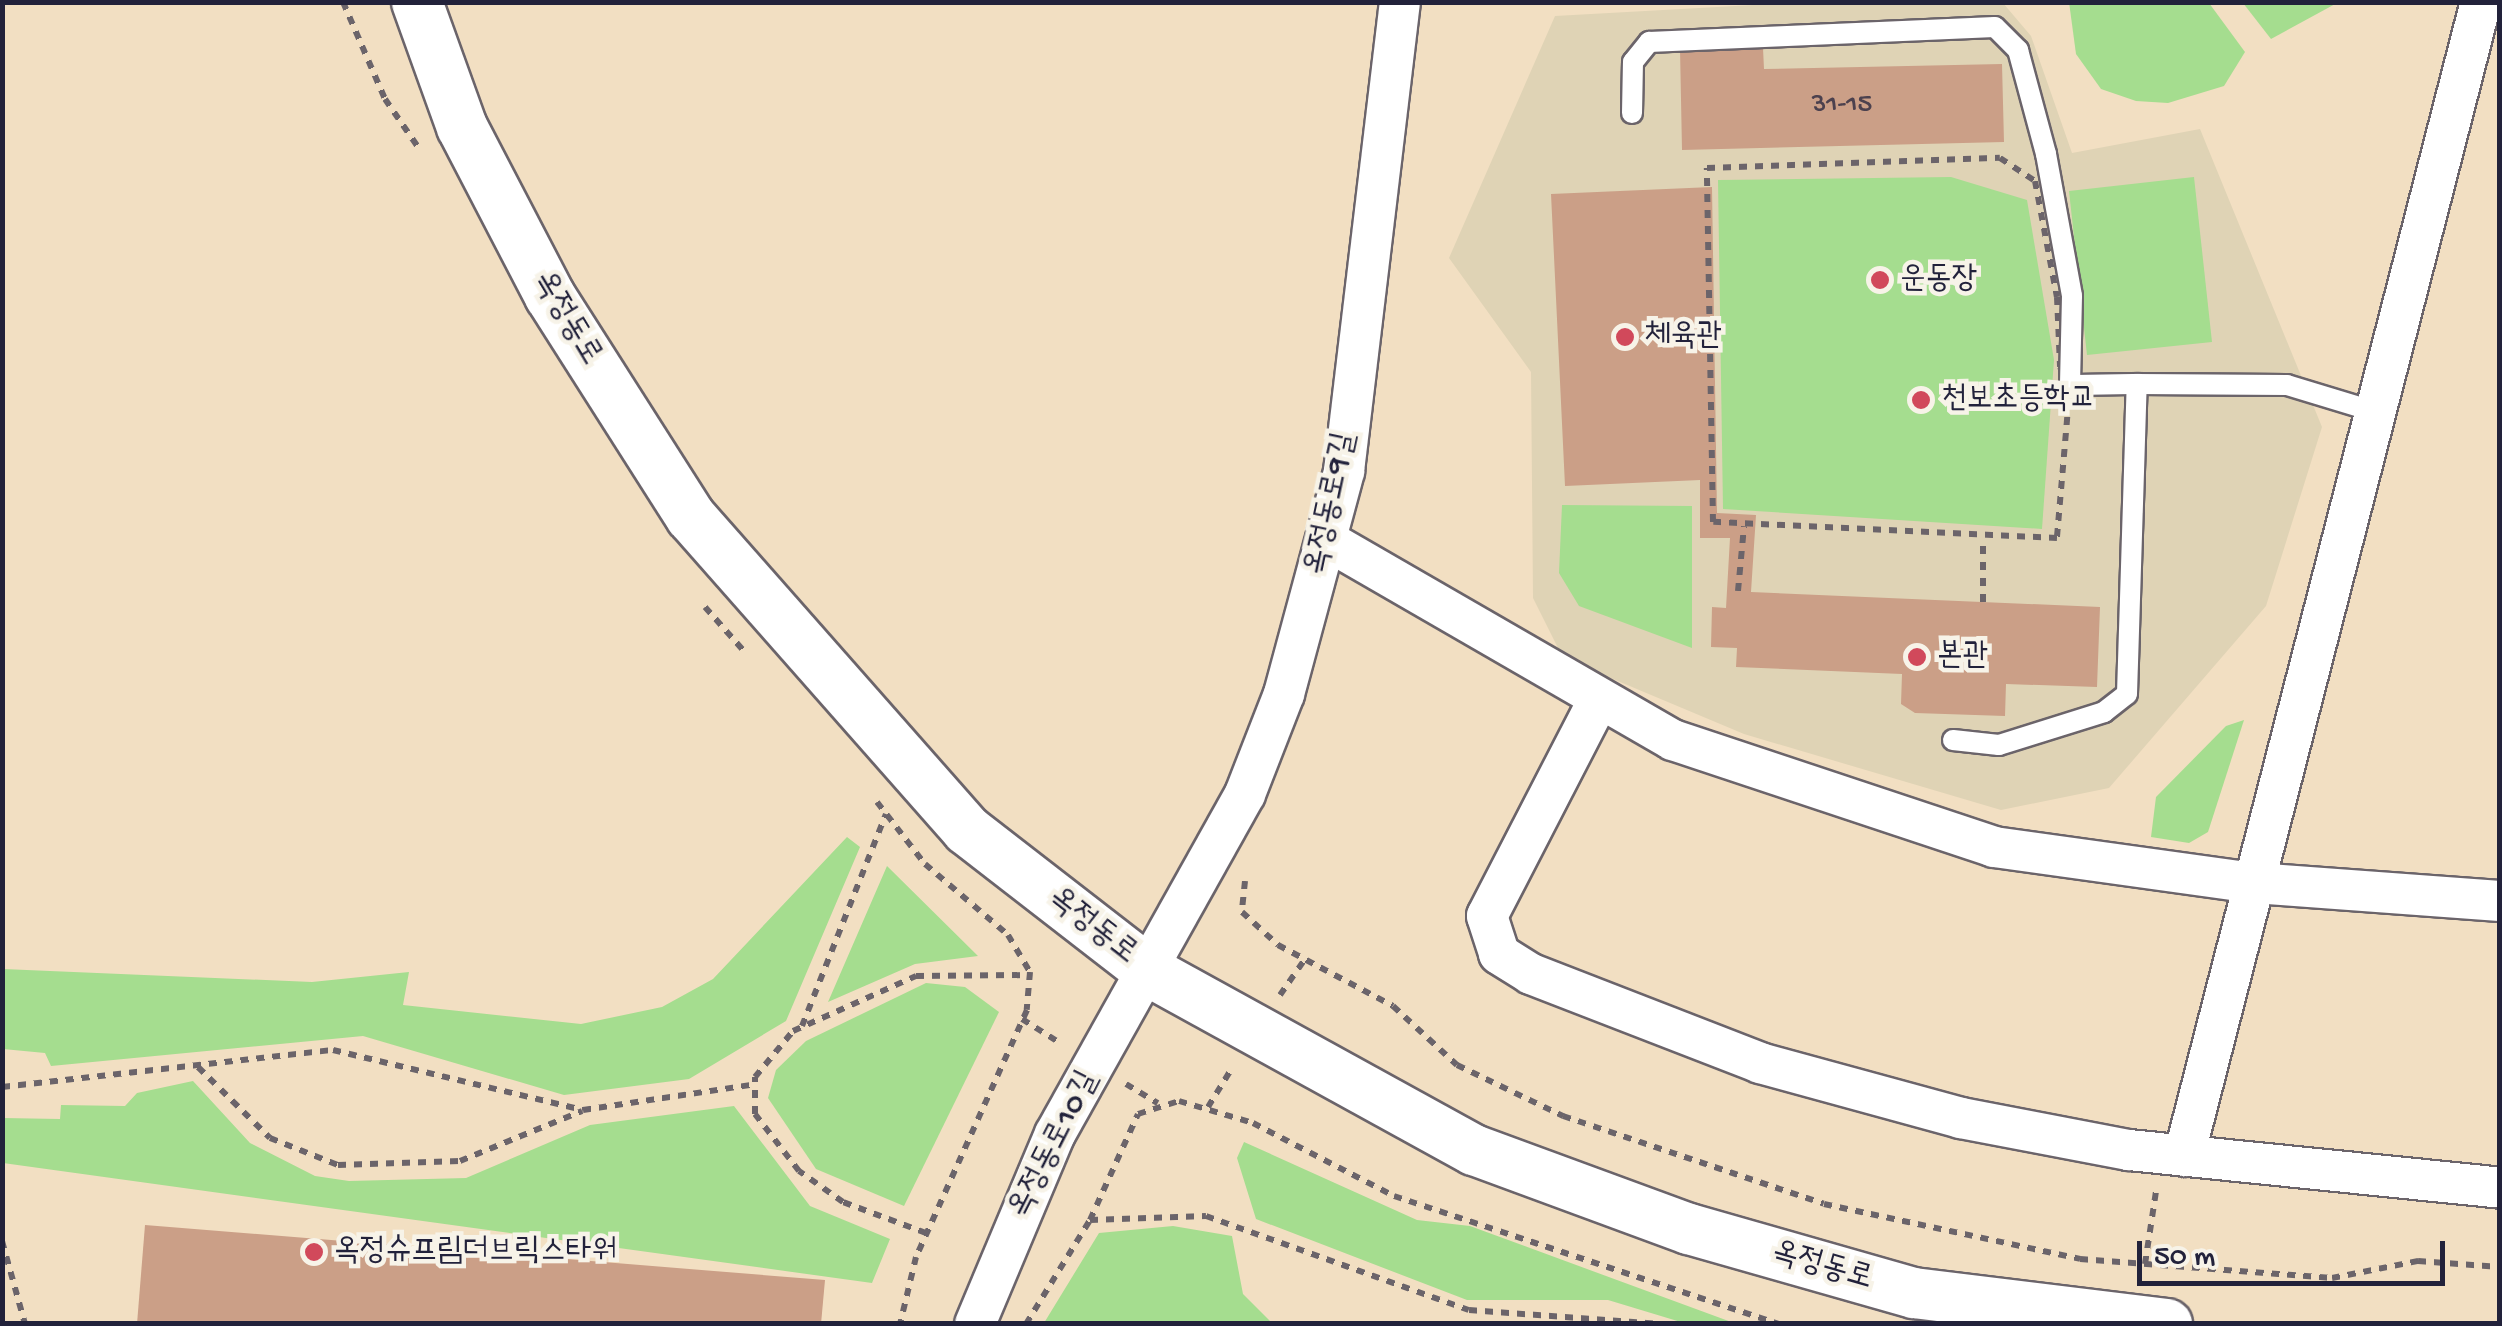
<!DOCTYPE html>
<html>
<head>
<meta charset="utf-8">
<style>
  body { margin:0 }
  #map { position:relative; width:2502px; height:1326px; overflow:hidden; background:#f2dfc2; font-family:"Gochi Hand","Poor Story",sans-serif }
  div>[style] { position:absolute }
  .built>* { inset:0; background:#dfd3b5 }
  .green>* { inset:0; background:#a5dd8f }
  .building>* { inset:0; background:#cb9f87 }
  .path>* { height:6px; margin-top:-3px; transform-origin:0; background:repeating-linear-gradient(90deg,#6b646a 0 8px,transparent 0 16px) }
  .roads { filter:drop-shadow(2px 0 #6b646a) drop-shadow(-2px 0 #6b646a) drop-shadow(0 2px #6b646a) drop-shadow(0 -2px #6b646a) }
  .service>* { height:20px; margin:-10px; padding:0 10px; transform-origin:10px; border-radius:10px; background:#fff }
  .minor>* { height:40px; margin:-20px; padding:0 20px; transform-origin:20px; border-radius:20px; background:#fff }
  .tertiary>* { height:50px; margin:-25px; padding:0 25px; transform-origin:25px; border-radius:25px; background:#fff }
  .dots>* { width:28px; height:28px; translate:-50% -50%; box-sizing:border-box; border:5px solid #f7f3e8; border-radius:50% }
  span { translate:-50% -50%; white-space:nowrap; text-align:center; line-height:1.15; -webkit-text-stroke:9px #f7f3e8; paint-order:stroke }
  .number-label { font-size:28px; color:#4c414e }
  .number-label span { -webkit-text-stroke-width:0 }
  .poi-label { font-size:32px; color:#22223b }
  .left { translate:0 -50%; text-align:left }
  .street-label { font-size:32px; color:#22223b }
  .frame { position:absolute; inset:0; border:5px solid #22223b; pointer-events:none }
  .scale { position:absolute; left:2137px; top:1241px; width:308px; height:45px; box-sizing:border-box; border:5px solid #22223b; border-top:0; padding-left:12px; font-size:30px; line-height:35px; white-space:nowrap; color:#22223b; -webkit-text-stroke:8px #f7f3e8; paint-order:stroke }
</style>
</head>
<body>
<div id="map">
  <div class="built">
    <i style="clip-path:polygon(1788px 3px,2003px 3px,2031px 36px,2072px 153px,2200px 129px,2322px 427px,2266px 606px,2109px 788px,2001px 810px,1744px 734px,1563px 658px,1533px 598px,1531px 372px,1449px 258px,1555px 16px)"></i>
  </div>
  <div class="green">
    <i style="clip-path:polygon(2069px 2px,2209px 3px,2245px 52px,2224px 86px,2168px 103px,2136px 101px,2101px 89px,2076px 54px)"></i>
    <i style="clip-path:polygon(2243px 3px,2337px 3px,2271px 39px)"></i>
    <i style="clip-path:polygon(1951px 177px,2027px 200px,2054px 360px,2042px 529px,1723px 509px,1718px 180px)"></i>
    <i style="clip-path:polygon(2194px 177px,2212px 342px,2087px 355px,2069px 191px)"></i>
    <i style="clip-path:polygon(1562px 505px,1692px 506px,1692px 648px,1579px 606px,1559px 573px)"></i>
    <i style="clip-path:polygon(2244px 720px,2208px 832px,2189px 843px,2151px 837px,2156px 797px,2226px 726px)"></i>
    <i style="clip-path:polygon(847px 837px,860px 847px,786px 1021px,689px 1079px,564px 1095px,363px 1036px,51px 1066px,45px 1053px,3px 1049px,3px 969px,312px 982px,409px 972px,403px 1005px,581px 1024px,662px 1007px,713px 979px)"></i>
    <i style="clip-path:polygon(887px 866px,978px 956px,915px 964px,828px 1002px)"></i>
    <i style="clip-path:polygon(926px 983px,965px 987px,999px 1012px,904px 1206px,816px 1169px,768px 1098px,776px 1070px,806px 1041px)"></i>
    <i style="clip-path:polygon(193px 1081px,250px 1143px,315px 1176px,349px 1181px,466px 1178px,590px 1125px,734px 1106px,810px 1206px,890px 1239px,872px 1283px,3px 1163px,3px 1118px,60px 1119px,61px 1105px,125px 1106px,137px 1093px)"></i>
    <i style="clip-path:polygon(1244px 1142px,1417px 1220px,1470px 1226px,1734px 1323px,1684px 1323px,1608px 1300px,1467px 1300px,1256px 1219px,1237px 1158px)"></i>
    <i style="clip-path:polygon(1173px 1226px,1232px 1236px,1243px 1294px,1272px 1323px,1044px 1323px,1099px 1233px)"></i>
  </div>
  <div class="building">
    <i style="clip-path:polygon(1763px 48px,1764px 69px,2002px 64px,2004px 142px,1682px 150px,1680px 49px)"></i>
    <i style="clip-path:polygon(1712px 187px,1717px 513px,1756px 515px,1751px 592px,2100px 607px,2097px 687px,2006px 684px,2005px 716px,1915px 713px,1901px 704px,1902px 674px,1736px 667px,1737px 648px,1711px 647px,1712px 607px,1726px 608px,1730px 538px,1700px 538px,1700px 480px,1565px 486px,1551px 194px)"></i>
    <i style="clip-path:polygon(145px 1225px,825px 1280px,821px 1324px,137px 1324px)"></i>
  </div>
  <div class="path">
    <i style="left:343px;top:2px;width:106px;rotate:66.6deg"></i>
    <i style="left:385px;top:99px;width:58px;rotate:55.5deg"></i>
    <i style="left:2000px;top:158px;width:42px;rotate:33.3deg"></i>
    <i style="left:2035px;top:181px;width:118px;rotate:79.3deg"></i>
    <i style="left:2057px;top:297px;width:70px;rotate:87.5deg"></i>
    <i style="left:2060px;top:367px;width:21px;rotate:61deg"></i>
    <i style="left:2070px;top:385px;width:154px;rotate:94.9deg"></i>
    <i style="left:2057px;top:538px;width:344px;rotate:-177.3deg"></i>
    <i style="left:1713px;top:522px;width:354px;rotate:-91deg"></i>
    <i style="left:1707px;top:168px;width:293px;rotate:-2deg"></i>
    <i style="left:1738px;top:591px;width:65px;rotate:-84.7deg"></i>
    <i style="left:1983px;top:602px;width:62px;rotate:-90deg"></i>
    <i style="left:705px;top:607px;width:57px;rotate:48.5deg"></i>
    <i style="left:877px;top:802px;width:78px;rotate:52.3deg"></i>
    <i style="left:925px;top:864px;width:109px;rotate:40.5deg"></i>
    <i style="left:1008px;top:935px;width:43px;rotate:59.3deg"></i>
    <i style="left:1030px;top:972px;width:38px;rotate:95deg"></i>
    <i style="left:1027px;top:1010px;width:271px;rotate:114.2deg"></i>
    <i style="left:916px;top:1257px;width:69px;rotate:103.4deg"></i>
    <i style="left:1245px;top:881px;width:31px;rotate:96deg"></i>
    <i style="left:1242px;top:912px;width:49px;rotate:42.5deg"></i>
    <i style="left:1278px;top:945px;width:130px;rotate:27.9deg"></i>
    <i style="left:1393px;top:1006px;width:87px;rotate:42.7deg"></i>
    <i style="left:1457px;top:1065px;width:118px;rotate:25.7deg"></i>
    <i style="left:1563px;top:1116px;width:275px;rotate:18.6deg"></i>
    <i style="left:1824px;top:1204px;width:262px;rotate:12.1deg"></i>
    <i style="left:2080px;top:1259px;width:253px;rotate:4.3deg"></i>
    <i style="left:2332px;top:1278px;width:88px;rotate:-11.2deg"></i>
    <i style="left:2418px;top:1261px;width:82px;rotate:4.2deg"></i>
    <i style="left:1280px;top:995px;width:44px;rotate:-55.2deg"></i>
    <i style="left:1022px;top:1019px;width:45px;rotate:32.3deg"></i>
    <i style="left:802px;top:1026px;width:228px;rotate:-68.4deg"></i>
    <i style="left:198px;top:1067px;width:101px;rotate:44.6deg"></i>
    <i style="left:270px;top:1138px;width:73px;rotate:21.7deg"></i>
    <i style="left:338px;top:1165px;width:122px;rotate:-1.9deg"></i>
    <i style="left:460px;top:1161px;width:132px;rotate:-22.3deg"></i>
    <i style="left:1126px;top:1084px;width:37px;rotate:31deg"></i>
    <i style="left:2px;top:1087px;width:333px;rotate:-6.4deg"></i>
    <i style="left:333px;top:1050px;width:257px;rotate:13.5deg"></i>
    <i style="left:583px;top:1110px;width:170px;rotate:-8.5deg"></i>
    <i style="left:1208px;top:1107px;width:46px;rotate:-58.4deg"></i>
    <i style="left:1090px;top:1220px;width:116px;rotate:-2deg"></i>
    <i style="left:1206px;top:1216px;width:279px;rotate:19.7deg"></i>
    <i style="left:1469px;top:1310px;width:192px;rotate:4.2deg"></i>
    <i style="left:926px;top:1233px;width:89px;rotate:-159.5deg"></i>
    <i style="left:843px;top:1202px;width:54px;rotate:-144.8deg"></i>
    <i style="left:799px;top:1171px;width:72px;rotate:-127.7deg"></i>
    <i style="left:755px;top:1114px;width:37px;rotate:-90deg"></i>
    <i style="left:755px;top:1077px;width:60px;rotate:-50.4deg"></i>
    <i style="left:793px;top:1031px;width:135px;rotate:-24.1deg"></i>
    <i style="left:916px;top:976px;width:114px;rotate:-0.5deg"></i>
    <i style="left:2px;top:1241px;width:86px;rotate:74.5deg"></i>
    <i style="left:2145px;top:1264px;width:74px;rotate:-81.4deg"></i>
    <i style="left:1026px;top:1324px;width:122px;rotate:-58.4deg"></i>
    <i style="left:1090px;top:1220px;width:116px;rotate:-65.6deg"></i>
    <i style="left:1138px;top:1114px;width:43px;rotate:-17.6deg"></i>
    <i style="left:1179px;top:1101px;width:77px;rotate:16.6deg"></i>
    <i style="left:1253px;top:1123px;width:159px;rotate:27.4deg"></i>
    <i style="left:1394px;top:1196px;width:406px;rotate:18.4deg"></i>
  </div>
  <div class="roads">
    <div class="service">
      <i style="left:1632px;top:113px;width:51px;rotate:-88.9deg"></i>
      <i style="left:1633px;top:62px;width:26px;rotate:-51deg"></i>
      <i style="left:1649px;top:42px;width:346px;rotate:-2.5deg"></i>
      <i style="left:1995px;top:27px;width:33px;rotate:45deg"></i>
      <i style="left:2018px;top:50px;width:108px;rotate:74.9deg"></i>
      <i style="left:2046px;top:154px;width:144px;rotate:79.6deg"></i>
      <i style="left:2072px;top:296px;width:89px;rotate:91.3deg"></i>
      <i style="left:2070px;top:385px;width:67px;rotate:-0.9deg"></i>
      <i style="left:1953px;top:740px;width:46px;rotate:6.2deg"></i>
      <i style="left:1999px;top:745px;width:110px;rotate:-17.4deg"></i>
      <i style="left:2104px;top:712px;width:29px;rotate:-38deg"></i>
      <i style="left:2127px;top:694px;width:310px;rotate:-88.2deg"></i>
      <i style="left:2137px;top:384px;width:150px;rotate:0.4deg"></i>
      <i style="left:2287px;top:385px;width:93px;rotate:16.9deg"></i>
    </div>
    <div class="minor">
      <i style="left:1328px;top:541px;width:398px;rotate:30deg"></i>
      <i style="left:1673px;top:740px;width:338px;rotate:18.4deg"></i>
      <i style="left:1994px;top:847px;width:262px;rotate:7.9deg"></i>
      <i style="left:2254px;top:883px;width:247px;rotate:4.2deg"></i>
      <i style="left:1598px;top:701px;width:242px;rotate:117.3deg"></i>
      <i style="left:1487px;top:916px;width:40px;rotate:72deg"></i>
      <i style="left:1499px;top:954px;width:38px;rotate:32deg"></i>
      <i style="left:1531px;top:974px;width:246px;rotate:21.2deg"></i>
      <i style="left:1760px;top:1063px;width:208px;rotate:15.3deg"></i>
      <i style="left:1961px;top:1118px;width:171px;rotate:10.8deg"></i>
      <i style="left:2129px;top:1150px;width:373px;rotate:5.8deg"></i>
      <i style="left:2184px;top:1156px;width:1192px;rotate:-75.57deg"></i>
      <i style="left:975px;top:1324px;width:206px;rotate:-67.2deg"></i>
      <i style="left:1055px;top:1134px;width:389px;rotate:-60.8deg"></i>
      <i style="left:1245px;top:794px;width:107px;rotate:-68.7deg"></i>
      <i style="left:1284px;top:694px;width:231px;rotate:-74.9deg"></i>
      <i style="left:1344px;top:471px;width:472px;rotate:-83.2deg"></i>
    </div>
    <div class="tertiary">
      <i style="left:417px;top:2px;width:133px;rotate:70.2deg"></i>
      <i style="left:462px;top:127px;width:191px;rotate:62.5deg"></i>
      <i style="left:550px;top:296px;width:262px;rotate:57.5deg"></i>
      <i style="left:691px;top:517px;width:417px;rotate:48.6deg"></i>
      <i style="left:967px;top:830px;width:232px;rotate:37.8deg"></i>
      <i style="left:1150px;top:972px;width:370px;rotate:28.8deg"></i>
      <i style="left:1474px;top:1150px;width:229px;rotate:20.2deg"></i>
      <i style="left:1689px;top:1229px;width:234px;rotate:15.9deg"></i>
      <i style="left:1914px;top:1293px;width:255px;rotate:7deg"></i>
    </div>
  </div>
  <div class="dots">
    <i style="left:1880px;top:280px;background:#d1495b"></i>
    <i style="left:1625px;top:337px;background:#d1495b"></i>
    <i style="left:1921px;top:400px;background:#d1495b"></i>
    <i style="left:1917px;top:657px;background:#d1495b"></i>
    <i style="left:314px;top:1252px;background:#d1495b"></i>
  </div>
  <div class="number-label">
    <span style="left:1842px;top:106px">31-15</span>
  </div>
  <div class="poi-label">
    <span class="left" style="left:1900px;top:280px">운동장</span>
    <span class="left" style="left:1645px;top:337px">체육관</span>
    <span class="left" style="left:1941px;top:400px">천보초등학교</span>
    <span class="left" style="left:1937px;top:657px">본관</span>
    <span class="left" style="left:334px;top:1252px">옥정슈프림더브릭스타워</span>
  </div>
  <div class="street-label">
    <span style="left:566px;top:319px;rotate:59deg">옥정동로</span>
    <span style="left:1332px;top:504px;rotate:-78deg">옥정동로9길</span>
    <span style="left:1092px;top:927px;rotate:38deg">옥정동로</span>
    <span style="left:1055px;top:1145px;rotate:-63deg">옥정동로10길</span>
    <span style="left:1822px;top:1267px;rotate:16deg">옥정동로</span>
  </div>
  <div class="frame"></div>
  <div class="scale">50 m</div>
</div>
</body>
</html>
